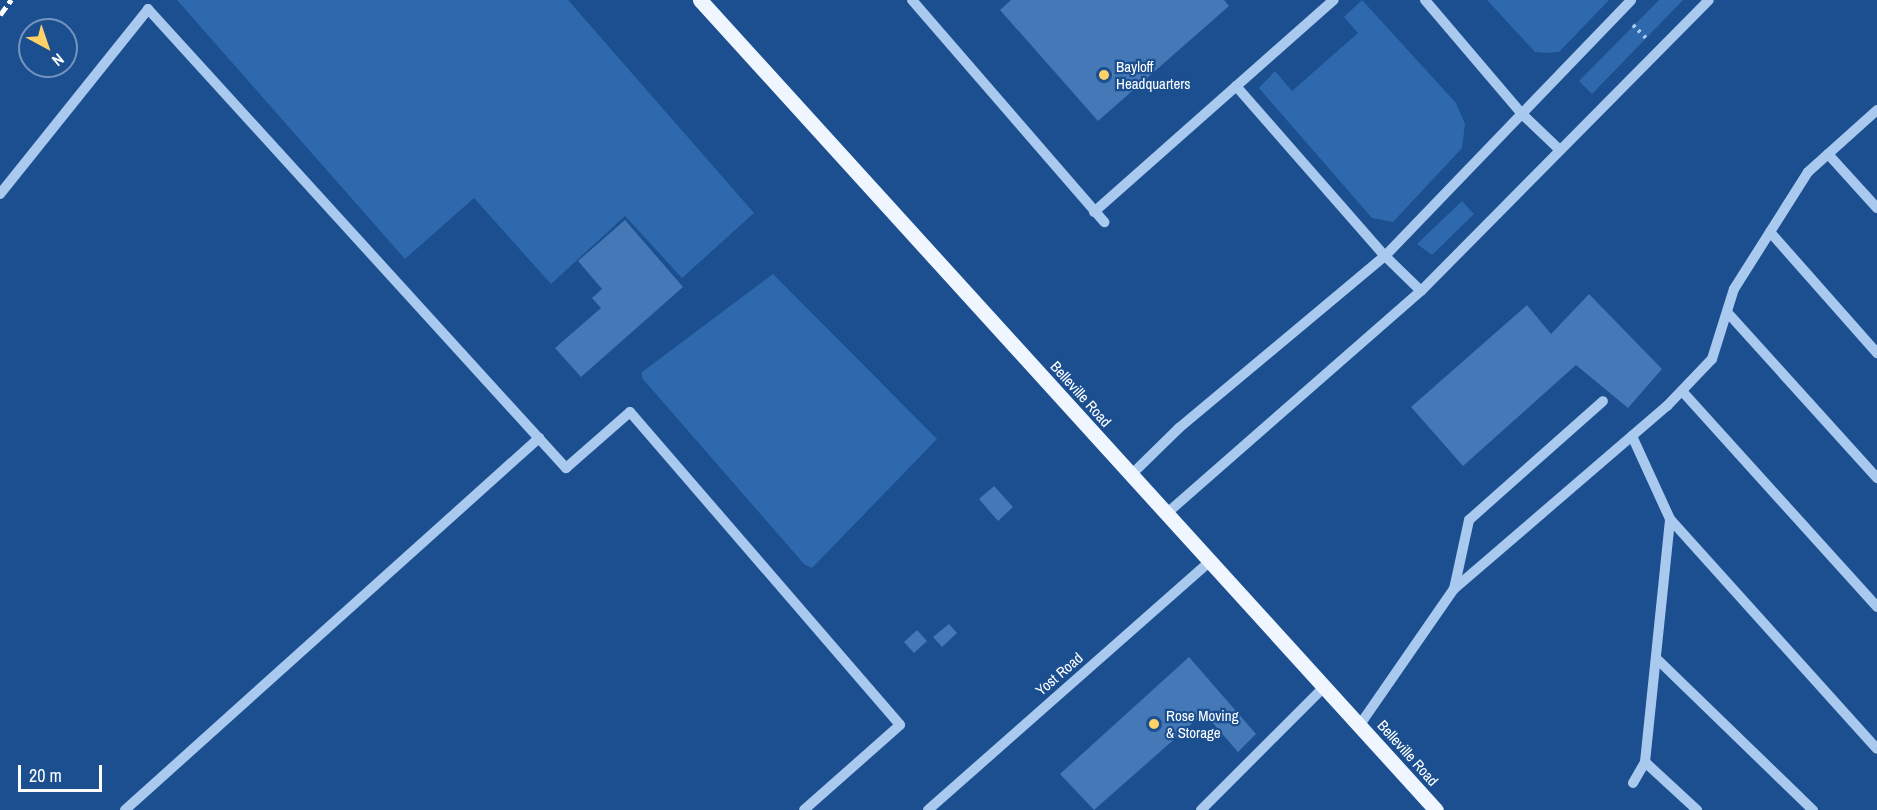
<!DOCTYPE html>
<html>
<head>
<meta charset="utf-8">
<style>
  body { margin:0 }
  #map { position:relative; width:1877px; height:810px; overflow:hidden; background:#1b4f8f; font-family:"Archivo Narrow",sans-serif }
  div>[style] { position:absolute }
  .green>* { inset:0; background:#2e69ad }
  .building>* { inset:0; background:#4478b7 }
  .path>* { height:4px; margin-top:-2px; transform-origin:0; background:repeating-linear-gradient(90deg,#a9c9ee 0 3px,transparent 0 7.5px) }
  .minor>* { height:10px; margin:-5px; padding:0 5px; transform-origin:5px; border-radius:5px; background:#a9c9ee }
  .major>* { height:15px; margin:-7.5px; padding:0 7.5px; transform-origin:7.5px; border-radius:7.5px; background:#f0f6ff }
  .rail>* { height:4.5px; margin-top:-2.25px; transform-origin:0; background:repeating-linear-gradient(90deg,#fff 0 10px,transparent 0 14.5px) }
  .dots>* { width:16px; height:16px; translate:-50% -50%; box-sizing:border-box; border:3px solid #1b4f8f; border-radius:50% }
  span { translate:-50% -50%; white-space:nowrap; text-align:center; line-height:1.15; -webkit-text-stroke:4.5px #1b4f8f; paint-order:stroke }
  .poi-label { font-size:15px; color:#fff }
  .left { translate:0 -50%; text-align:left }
  .street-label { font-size:15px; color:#fff }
  .north { position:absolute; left:18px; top:18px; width:60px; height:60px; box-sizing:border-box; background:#1b4f8f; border:2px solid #7695bc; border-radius:50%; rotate:140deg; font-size:16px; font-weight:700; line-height:24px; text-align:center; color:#fff }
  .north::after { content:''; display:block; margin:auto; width:21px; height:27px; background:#ffd166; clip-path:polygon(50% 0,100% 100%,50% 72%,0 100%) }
  .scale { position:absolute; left:18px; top:765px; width:84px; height:27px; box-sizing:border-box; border:3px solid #fff; border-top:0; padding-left:8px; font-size:18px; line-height:21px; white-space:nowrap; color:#fff; -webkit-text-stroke:4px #1b4f8f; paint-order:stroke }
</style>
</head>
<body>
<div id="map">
  <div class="green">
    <i style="clip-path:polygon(177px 0,568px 0,754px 213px,682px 278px,625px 216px,551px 284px,474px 198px,405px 259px)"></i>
    <i style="clip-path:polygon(1362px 0,1456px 103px,1465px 124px,1462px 148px,1393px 222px,1372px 218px,1259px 88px,1275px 71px,1292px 91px,1358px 33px,1344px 17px)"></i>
    <i style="clip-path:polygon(1487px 0,1609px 0,1559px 52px,1547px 53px,1535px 52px)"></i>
    <i style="clip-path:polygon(1659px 0,1683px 0,1592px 94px,1579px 81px)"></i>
    <i style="clip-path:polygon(1462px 201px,1474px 214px,1432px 255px,1417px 244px)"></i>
    <i style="clip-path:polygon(773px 274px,937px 439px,812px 568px,804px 564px,642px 378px,642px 372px)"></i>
  </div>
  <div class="building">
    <i style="clip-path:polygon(1011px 0,1224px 0,1229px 6px,1098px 121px,1000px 10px)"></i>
    <i style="clip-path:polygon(625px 220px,683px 287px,581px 377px,555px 348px,601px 308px,592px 298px,602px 289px,578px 261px)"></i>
    <i style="clip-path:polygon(1589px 294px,1662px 369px,1628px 408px,1576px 365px,1463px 466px,1411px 407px,1527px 305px,1551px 334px)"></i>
    <i style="clip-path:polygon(994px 486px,1013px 507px,998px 521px,979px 499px)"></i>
    <i style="clip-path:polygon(949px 624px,957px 633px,942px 647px,933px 637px)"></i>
    <i style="clip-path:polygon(917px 630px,927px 641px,914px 653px,904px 642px)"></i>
    <i style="clip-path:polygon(1189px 657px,1256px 734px,1238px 752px,1204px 713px,1094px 810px,1060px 774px)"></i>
  </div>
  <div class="path">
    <i style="left:1633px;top:25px;width:20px;rotate:45deg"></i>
  </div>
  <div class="minor">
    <i style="left:912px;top:0;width:294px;rotate:49.1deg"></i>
    <i style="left:1425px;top:0;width:150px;rotate:49.6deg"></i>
    <i style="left:1522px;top:114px;width:52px;rotate:43.5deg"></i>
    <i style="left:1236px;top:86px;width:226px;rotate:48.8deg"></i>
    <i style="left:1385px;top:256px;width:50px;rotate:44.2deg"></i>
    <i style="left:1828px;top:154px;width:73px;rotate:47.8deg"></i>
    <i style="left:0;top:194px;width:237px;rotate:-51.3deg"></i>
    <i style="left:148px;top:9px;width:621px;rotate:47.68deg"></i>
    <i style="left:566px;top:468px;width:85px;rotate:-41.2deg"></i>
    <i style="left:630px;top:412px;width:413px;rotate:49.2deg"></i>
    <i style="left:900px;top:725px;width:128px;rotate:138.5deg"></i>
    <i style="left:1094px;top:212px;width:320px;rotate:-41.5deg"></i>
    <i style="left:1770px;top:232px;width:162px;rotate:48.5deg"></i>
    <i style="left:1727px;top:312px;width:224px;rotate:47.9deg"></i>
    <i style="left:1682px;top:391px;width:291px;rotate:47.9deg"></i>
    <i style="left:1632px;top:436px;width:91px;rotate:65.4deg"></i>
    <i style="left:1670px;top:519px;width:309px;rotate:48deg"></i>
    <i style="left:1131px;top:475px;width:67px;rotate:-44.4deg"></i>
    <i style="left:1179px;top:428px;width:268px;rotate:-39.9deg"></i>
    <i style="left:1385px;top:256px;width:355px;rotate:-46.1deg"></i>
    <i style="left:1166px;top:514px;width:339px;rotate:-41.2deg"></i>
    <i style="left:1421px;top:291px;width:409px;rotate:-45.3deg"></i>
    <i style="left:1454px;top:589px;width:281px;rotate:-40.7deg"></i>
    <i style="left:1667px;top:406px;width:65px;rotate:-46.2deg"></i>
    <i style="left:1712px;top:359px;width:73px;rotate:-72.6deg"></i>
    <i style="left:1734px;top:289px;width:138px;rotate:-57.7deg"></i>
    <i style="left:1808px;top:172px;width:93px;rotate:-41.9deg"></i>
    <i style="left:1658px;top:660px;width:216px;rotate:44.1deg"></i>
    <i style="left:1359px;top:726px;width:167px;rotate:-55.3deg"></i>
    <i style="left:1454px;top:589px;width:71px;rotate:-77.7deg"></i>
    <i style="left:1469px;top:520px;width:179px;rotate:-41.6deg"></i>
    <i style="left:1645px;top:762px;width:71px;rotate:42.7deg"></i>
    <i style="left:1633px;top:783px;width:24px;rotate:-60deg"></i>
    <i style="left:1645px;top:762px;width:244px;rotate:-84.1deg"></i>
    <i style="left:125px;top:810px;width:557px;rotate:-41.94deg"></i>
    <i style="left:928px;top:810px;width:376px;rotate:-41.4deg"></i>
    <i style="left:1201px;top:810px;width:174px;rotate:-45deg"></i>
  </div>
  <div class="major">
    <i style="left:700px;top:0;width:1094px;rotate:47.74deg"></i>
  </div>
  <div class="rail">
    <i style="left:0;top:15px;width:19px;rotate:-54deg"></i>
  </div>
  <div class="dots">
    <i style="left:1104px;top:75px;background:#ffd166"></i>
    <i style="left:1154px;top:724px;background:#ffd166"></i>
  </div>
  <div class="poi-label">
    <span class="left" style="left:1116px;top:75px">Bayloff<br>Headquarters</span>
    <span class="left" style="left:1166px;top:724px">Rose Moving<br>&amp; Storage</span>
  </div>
  <div class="street-label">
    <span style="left:1081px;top:394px;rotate:48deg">Belleville Road</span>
    <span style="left:1059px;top:674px;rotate:-41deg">Yost Road</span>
    <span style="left:1408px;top:753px;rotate:48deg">Belleville Road</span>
  </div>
  <div class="north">N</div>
  <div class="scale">20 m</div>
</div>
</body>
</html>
